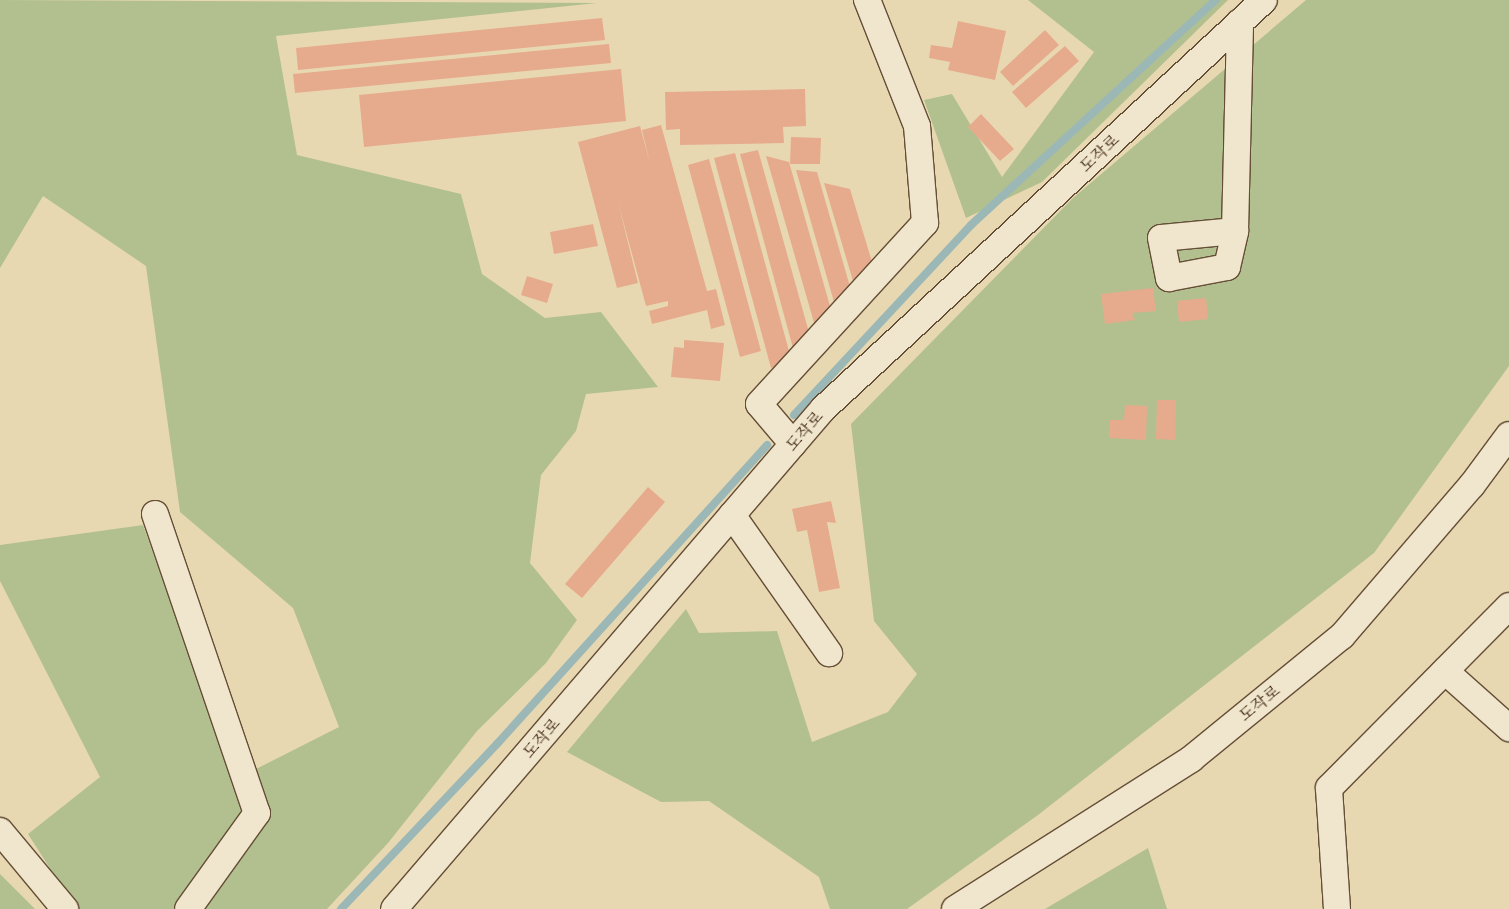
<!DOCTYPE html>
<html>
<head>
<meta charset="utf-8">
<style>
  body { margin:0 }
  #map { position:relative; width:1509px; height:909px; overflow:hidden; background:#e8d8b2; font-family:"Libre Caslon Text","Noto Serif KR",serif }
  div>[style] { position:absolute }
  .green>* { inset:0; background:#b2c08f }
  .stream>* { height:8px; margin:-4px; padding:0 4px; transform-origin:4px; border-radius:4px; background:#9bb8b6 }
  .building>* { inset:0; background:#e6ab8d }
  .roads { filter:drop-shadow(1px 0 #654e36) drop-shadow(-1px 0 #654e36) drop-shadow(0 1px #654e36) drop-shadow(0 -1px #654e36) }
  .minor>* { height:26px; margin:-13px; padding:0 13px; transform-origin:13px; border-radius:13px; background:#f0e6cd }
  span { translate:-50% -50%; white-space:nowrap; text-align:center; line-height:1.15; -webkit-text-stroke:4.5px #f0e6cd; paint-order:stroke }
  .street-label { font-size:16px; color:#39200d }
</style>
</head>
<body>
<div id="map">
  <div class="green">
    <i style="clip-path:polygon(0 0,597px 3px,276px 36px,297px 155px,461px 194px,482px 274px,545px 318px,601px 312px,658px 387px,586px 394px,576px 431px,541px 475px,530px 563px,577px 620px,546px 663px,477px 731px,388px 843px,327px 909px,195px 909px,267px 806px,254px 770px,339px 727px,293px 608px,180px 512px,146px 266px,43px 196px,0 268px)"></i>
    <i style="clip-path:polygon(1028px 0,1228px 0,1042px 182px,966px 218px,924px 100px,952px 94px,1002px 177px,1094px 52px)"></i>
    <i style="clip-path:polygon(1306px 0,1509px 0,1509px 366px,1374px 553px,1038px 815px,907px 909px,830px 909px,819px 877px,709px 801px,661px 802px,567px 752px,686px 609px,699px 633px,777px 631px,812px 742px,888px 712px,917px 674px,874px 621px,851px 424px,1073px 198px)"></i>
    <i style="clip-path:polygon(143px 525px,247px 814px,177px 909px,76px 909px,28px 834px,100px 777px,0 581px,0 545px)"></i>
    <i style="clip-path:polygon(1148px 848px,1167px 909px,1045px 909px)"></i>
    <i style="clip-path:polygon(0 874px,35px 909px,0 909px)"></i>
  </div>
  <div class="stream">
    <i style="left:794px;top:415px;width:260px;rotate:-47deg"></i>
    <i style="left:971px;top:225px;width:333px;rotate:-42.6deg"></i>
    <i style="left:341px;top:909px;width:227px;rotate:-46.6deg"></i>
    <i style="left:497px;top:744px;width:403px;rotate:-47.9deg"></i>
  </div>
  <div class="building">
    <i style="clip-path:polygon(602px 18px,605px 40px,298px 70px,296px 48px)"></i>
    <i style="clip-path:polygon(958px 21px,1006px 31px,995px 80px,948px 70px,950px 62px,929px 58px,931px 45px,952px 48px)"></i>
    <i style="clip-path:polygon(1045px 30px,1059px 45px,1013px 86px,1000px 72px)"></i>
    <i style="clip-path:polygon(609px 44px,611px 63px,295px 93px,293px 74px)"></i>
    <i style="clip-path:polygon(1065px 46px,1079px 61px,1026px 108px,1012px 92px)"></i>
    <i style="clip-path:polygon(621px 69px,626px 121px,364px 147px,359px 95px)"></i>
    <i style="clip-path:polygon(805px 89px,806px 126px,783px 127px,784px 143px,680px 145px,680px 129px,666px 130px,665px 92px)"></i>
    <i style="clip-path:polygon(981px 114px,1014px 149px,1000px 161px,968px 127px)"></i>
    <i style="clip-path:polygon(661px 125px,707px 291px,716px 289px,725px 325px,711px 329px,707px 310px,652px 324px,649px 311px,668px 306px,668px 301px,646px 306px,618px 202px,638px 283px,617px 288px,578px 142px,640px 126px,650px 163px,642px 130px)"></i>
    <i style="clip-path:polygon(791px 137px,821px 138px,820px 164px,790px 164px)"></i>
    <i style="clip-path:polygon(758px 150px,812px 343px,793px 348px,740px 154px)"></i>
    <i style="clip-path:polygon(735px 153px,792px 362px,771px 368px,714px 158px)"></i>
    <i style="clip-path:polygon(766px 156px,789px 162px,834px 320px,815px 326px)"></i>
    <i style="clip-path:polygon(709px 159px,761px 351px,740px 357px,688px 165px)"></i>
    <i style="clip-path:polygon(796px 170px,817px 172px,853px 297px,834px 302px)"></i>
    <i style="clip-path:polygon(824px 183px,850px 189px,876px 275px,853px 281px)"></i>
    <i style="clip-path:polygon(593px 224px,598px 246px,554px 254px,550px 232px)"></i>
    <i style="clip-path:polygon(527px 276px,553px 284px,547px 303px,521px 295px)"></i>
    <i style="clip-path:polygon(1153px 288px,1156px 311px,1132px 313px,1135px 320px,1105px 324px,1101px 294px)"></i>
    <i style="clip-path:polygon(1206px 298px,1208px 319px,1179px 322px,1177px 301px)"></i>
    <i style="clip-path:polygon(684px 340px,724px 343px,720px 381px,671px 377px,674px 347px,684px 348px)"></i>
    <i style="clip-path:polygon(1157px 400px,1176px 400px,1175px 440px,1156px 439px)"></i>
    <i style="clip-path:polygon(1125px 405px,1147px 406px,1146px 440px,1109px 438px,1110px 420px,1124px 420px)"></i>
    <i style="clip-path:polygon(648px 487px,665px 502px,582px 598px,565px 584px)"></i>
    <i style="clip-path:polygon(831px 501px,836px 523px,827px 522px,840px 588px,819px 592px,807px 530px,797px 532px,792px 509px)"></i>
  </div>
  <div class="roads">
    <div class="minor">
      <i style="left:1235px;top:231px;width:74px;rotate:174.6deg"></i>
      <i style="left:1161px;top:238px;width:41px;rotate:78.7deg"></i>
      <i style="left:1169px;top:278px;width:59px;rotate:-10.7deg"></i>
      <i style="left:1227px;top:267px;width:37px;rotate:-77deg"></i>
      <i style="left:1235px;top:231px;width:209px;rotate:-88.6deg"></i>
      <i style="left:793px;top:444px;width:52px;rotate:-130.4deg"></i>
      <i style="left:759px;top:404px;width:246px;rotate:-47.5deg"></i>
      <i style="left:925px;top:223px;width:97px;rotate:-94.7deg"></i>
      <i style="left:917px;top:126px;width:136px;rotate:-111.6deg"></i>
      <i style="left:155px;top:514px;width:316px;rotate:71.2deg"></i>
      <i style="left:257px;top:813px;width:118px;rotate:125.7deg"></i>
      <i style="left:732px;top:515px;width:169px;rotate:54.9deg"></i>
      <i style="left:1445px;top:671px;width:86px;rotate:41.7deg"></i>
      <i style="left:0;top:831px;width:102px;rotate:50.2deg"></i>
      <i style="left:394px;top:909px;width:659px;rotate:-49.37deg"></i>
      <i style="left:823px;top:409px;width:601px;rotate:-42.84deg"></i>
      <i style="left:955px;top:909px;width:280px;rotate:-32.4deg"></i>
      <i style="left:1191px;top:759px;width:195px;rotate:-39.2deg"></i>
      <i style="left:1342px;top:636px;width:199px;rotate:-49.3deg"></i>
      <i style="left:1472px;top:485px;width:62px;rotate:-53.5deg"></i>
      <i style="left:1337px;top:909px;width:121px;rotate:-93.8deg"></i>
      <i style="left:1329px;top:788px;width:256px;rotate:-45.3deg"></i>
    </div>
  </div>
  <div class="street-label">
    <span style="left:1099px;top:153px;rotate:-43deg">도작로</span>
    <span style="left:804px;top:431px;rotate:-49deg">도작로</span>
    <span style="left:1259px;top:703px;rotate:-39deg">도작로</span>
    <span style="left:541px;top:738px;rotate:-49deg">도작로</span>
  </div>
</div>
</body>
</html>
